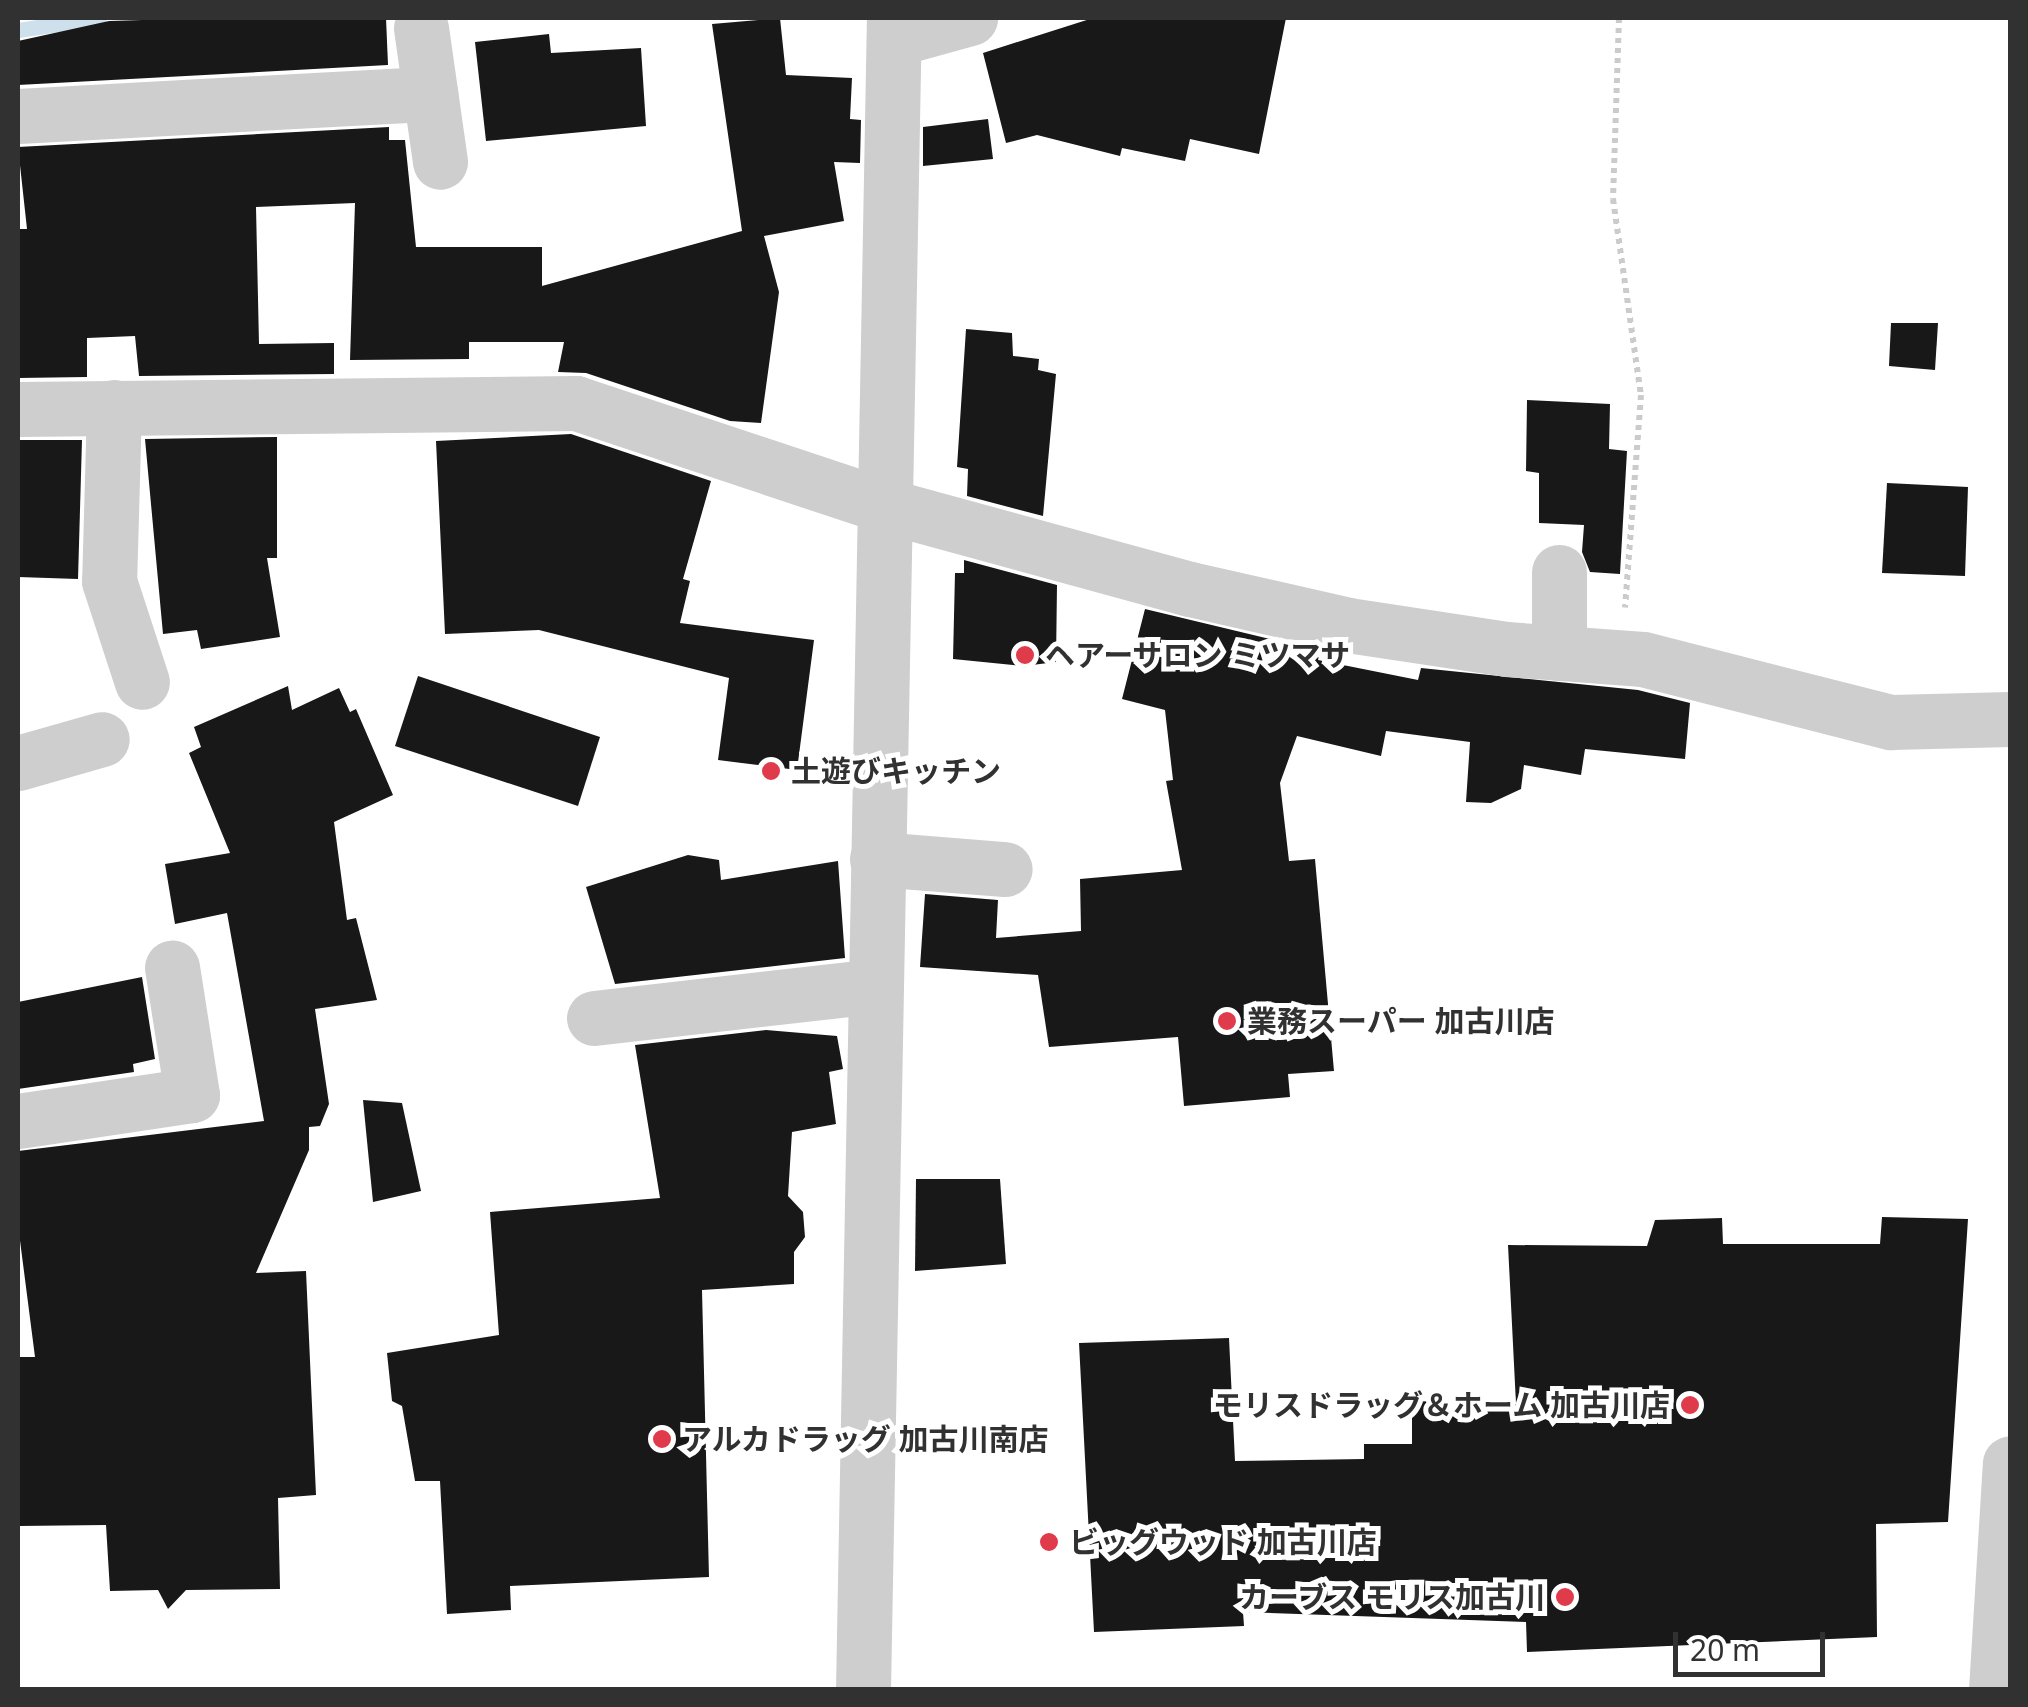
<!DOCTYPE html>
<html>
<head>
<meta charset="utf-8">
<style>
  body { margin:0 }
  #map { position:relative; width:2028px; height:1707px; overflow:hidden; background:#fff; font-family:"Noto Sans","Noto Sans JP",sans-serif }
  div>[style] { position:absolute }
  .stream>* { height:15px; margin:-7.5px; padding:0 7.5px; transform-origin:7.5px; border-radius:7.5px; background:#cde0ec }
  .building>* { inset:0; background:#181818 }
  .path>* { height:6px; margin-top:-3px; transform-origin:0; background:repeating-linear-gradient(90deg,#cbcbcb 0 5px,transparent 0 10px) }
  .minor>* { height:55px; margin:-27.5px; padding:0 27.5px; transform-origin:27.5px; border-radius:27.5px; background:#cecece }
  .dots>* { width:28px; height:28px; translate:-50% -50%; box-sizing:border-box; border:5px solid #fff; border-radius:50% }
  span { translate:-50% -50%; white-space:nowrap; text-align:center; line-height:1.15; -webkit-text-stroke:10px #fff; paint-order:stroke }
  .poi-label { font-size:30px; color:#313131; font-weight:700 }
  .left { translate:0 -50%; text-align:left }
  .right { translate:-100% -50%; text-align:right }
  .frame { position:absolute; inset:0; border:20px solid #313131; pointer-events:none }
  .scale { position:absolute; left:1673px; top:1632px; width:152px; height:45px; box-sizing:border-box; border:5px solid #313131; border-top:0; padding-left:12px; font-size:30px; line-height:35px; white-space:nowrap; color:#313131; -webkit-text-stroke:8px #fff; paint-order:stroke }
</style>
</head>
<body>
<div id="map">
  <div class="stream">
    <i style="left:18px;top:30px;width:82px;rotate:-8.4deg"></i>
  </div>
  <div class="building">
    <i style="clip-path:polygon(209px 18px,386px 18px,388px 65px,18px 85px,18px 41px,109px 21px)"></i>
    <i style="clip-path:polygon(780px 18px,786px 75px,852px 78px,850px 119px,861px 120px,860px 163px,834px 162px,844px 221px,764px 236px,779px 292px,761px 423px,730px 421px,586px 373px,558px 372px,564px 342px,469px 342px,469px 359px,350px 360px,355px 203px,256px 207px,259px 344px,334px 343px,334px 374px,139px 376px,135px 336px,87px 338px,87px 377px,18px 378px,18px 229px,27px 229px,18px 147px,389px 127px,389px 140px,405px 140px,416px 247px,542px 247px,542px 286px,742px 231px,712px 24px)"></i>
    <i style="clip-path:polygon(1093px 18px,1286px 18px,1259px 154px,1190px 139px,1185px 161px,1122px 148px,1120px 156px,1037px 135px,1006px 143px,983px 53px)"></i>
    <i style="clip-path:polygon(549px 34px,551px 53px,641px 48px,646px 126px,486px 141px,475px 42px)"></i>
    <i style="clip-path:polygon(988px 119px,993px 159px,923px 166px,923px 127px)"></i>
    <i style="clip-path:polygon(1891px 323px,1938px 323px,1935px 370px,1889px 366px)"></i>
    <i style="clip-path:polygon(966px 329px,1012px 333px,1013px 356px,1039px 359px,1038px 370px,1056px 374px,1043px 516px,967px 496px,968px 469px,957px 467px)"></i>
    <i style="clip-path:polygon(1527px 400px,1610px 404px,1609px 449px,1627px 451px,1620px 574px,1590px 572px,1582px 552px,1584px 525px,1539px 523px,1539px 473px,1526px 471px)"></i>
    <i style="clip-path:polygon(571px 434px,711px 481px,683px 579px,690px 581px,680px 623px,814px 640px,797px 770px,718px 760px,729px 678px,539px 630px,445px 634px,436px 441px)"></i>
    <i style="clip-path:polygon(277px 437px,277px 558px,267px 558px,280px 637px,201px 649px,197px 630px,163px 634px,145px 439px)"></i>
    <i style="clip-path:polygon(18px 440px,82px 440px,78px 579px,18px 577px)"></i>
    <i style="clip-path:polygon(1887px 483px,1968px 487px,1965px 576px,1882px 573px)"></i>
    <i style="clip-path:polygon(964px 560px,1057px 585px,1056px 662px,1024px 666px,953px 659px,955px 573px,964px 573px)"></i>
    <i style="clip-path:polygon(1145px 609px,1320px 651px,1318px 660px,1418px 680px,1421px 668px,1638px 690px,1690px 703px,1685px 759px,1585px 749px,1581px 775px,1524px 765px,1521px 789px,1491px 803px,1466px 802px,1470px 742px,1386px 731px,1381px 756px,1297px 736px,1280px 783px,1289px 861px,1315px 859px,1334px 1071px,1288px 1074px,1290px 1097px,1184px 1106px,1178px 1037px,1049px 1047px,1038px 975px,920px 967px,925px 894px,998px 900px,996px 938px,1081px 931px,1080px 879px,1182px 870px,1166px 781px,1173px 780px,1165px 710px,1122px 699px)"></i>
    <i style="clip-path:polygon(418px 676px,600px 737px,578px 806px,395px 746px)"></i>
    <i style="clip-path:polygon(288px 686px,292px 710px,339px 688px,350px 712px,356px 709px,393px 795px,334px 822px,347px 920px,356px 918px,377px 1000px,315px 1009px,329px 1104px,320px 1126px,309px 1127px,309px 1150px,256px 1273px,306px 1271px,316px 1495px,278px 1498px,280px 1589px,186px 1590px,168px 1609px,158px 1590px,110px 1591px,106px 1525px,18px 1526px,18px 1357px,35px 1357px,18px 1225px,18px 1151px,264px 1121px,227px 913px,175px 924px,165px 864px,230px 853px,189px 753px,201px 747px,194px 727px)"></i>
    <i style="clip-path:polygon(688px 855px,719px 860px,721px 880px,838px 861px,845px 958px,615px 984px,586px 887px)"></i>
    <i style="clip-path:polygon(142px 977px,155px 1059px,133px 1064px,134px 1072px,18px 1089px,18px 1002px)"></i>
    <i style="clip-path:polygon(766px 1030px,837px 1036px,843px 1069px,829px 1072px,836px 1124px,792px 1132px,788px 1196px,803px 1212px,805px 1237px,794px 1252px,794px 1284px,702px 1290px,709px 1577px,510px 1586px,511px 1610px,447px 1614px,440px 1481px,415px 1481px,402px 1406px,392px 1401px,387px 1353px,499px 1335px,490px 1212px,660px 1198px,635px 1045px)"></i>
    <i style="clip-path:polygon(363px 1100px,402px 1103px,421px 1191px,373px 1202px)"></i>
    <i style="clip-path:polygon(916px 1179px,1000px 1179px,1006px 1264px,915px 1271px)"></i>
    <i style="clip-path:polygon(1882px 1217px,1968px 1219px,1948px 1522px,1876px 1524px,1877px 1637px,1527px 1652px,1526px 1622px,1243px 1612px,1244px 1626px,1094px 1632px,1079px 1343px,1229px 1338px,1235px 1461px,1364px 1459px,1364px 1444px,1412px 1444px,1412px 1401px,1516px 1404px,1508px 1245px,1647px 1246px,1655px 1220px,1722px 1218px,1723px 1244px,1880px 1244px)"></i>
  </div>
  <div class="path">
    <i style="left:1619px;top:18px;width:181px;rotate:91.9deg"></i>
    <i style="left:1613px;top:199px;width:198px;rotate:81.9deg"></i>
    <i style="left:1641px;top:395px;width:213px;rotate:94.3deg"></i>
  </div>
  <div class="minor">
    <i style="left:421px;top:28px;width:135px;rotate:81.9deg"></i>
    <i style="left:894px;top:39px;width:79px;rotate:-15.4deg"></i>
    <i style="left:18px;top:116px;width:413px;rotate:-3.1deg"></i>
    <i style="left:114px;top:407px;width:174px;rotate:91.6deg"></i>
    <i style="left:109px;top:581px;width:106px;rotate:71.9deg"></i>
    <i style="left:18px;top:409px;width:558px;rotate:-0.62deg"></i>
    <i style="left:576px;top:403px;width:324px;rotate:18.4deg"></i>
    <i style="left:883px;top:505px;width:318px;rotate:15.3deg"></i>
    <i style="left:1190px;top:589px;width:162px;rotate:12.8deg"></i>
    <i style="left:1348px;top:625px;width:160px;rotate:8.6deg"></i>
    <i style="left:1506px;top:649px;width:137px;rotate:4.2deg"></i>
    <i style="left:1643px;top:659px;width:256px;rotate:14.3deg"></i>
    <i style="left:1891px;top:722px;width:119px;rotate:-1.4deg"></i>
    <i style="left:1559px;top:572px;width:81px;rotate:90deg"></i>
    <i style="left:18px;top:763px;width:87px;rotate:-15.9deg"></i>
    <i style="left:877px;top:859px;width:128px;rotate:4.5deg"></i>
    <i style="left:594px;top:1018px;width:283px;rotate:-6.5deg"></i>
    <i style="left:18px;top:1121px;width:176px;rotate:-8.5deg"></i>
    <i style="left:192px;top:1095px;width:129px;rotate:-98.9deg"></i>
    <i style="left:863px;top:1690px;width:1672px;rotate:-88.94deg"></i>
    <i style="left:1996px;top:1690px;width:227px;rotate:-86.5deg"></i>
  </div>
  <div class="dots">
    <i style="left:1025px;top:655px;background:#e03b4a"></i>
    <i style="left:771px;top:771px;background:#e03b4a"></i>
    <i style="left:1227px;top:1021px;background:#e03b4a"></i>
    <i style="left:1690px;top:1405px;background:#e03b4a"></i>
    <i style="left:662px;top:1439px;background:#e03b4a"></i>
    <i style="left:1049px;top:1542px;background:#e03b4a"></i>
    <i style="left:1565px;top:1597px;background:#e03b4a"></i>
  </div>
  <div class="poi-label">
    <span class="left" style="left:1045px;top:655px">ヘアーサロン ミツマサ</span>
    <span class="left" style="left:791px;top:771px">土遊びキッチン</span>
    <span class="left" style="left:1247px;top:1021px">業務スーパー 加古川店</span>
    <span class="right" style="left:1670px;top:1405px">モリスドラッグ＆ホーム 加古川店</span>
    <span class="left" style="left:682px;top:1439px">アルカドラッグ 加古川南店</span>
    <span class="left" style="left:1069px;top:1542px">ビッグウッド 加古川店</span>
    <span class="right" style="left:1545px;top:1597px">カーブス モリス加古川</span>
  </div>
  <div class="frame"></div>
  <div class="scale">20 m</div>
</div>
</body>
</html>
